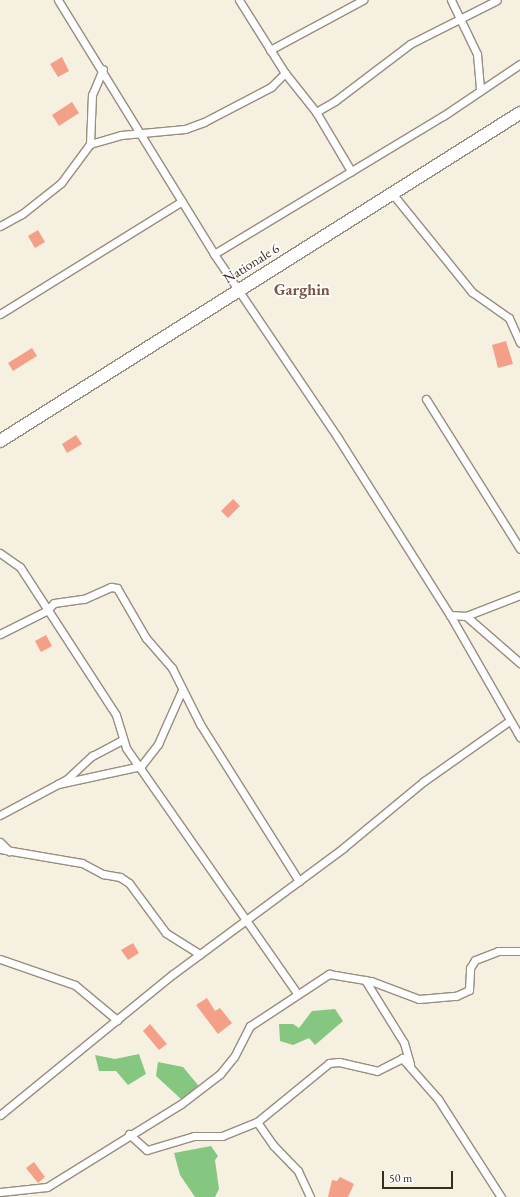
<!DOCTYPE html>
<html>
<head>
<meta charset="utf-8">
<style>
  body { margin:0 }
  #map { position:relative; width:520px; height:1197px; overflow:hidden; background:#f6f0e0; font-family:"EB Garamond",serif }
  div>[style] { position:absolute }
  .green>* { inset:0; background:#85c780 }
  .building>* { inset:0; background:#f4a089 }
  .roads { filter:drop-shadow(1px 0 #988d7f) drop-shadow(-1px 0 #988d7f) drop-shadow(0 1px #988d7f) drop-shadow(0 -1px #988d7f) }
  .minor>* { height:7px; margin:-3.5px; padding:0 3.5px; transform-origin:3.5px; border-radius:3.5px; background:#fff }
  .primary>* { height:12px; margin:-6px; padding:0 6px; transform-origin:6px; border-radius:6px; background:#fff }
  span { translate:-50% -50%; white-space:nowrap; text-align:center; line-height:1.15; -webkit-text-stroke:3.5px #fff; paint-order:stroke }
  .street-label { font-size:14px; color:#3b2a1e }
  .quarter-label { font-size:16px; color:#7c5343; font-weight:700 }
  .scale { position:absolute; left:382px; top:1171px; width:71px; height:18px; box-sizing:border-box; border:2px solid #3b2a1e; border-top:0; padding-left:5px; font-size:12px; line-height:14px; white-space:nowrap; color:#3b2a1e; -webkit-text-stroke:3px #fff; paint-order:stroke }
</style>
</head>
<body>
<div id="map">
  <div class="green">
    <i style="clip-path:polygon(335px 1009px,343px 1021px,315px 1045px,309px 1038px,293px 1045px,280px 1041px,279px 1024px,293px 1024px,299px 1028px,312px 1011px)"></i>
    <i style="clip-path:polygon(139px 1054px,146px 1074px,128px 1085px,116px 1071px,99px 1071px,95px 1055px,115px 1059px)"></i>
    <i style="clip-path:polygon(158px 1062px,183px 1067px,198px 1085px,195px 1095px,181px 1099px,156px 1076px)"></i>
    <i style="clip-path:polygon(211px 1146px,218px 1156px,215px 1160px,219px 1189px,215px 1197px,195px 1197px,180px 1175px,174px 1153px)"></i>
  </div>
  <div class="building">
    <i style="clip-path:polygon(62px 57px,69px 71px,58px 77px,50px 64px)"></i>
    <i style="clip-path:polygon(72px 102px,79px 113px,59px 126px,52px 115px)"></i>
    <i style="clip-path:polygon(38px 230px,45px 242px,35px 248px,28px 236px)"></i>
    <i style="clip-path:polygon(506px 341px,513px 364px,498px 368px,492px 345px)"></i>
    <i style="clip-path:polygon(32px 348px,37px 356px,13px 371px,8px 363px)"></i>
    <i style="clip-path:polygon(76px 435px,82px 444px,67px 453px,62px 444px)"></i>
    <i style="clip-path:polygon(233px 499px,240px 506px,228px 518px,221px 511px)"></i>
    <i style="clip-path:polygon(46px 635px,52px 646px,41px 652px,35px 641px)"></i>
    <i style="clip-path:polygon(133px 943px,139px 953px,128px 960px,121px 950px)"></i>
    <i style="clip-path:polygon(207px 998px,215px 1011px,220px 1008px,232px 1023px,218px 1034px,196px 1005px)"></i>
    <i style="clip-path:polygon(150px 1024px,167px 1044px,159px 1050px,143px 1031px)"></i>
    <i style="clip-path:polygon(34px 1162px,45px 1177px,38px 1183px,26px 1168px)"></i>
    <i style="clip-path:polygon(340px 1177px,354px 1184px,348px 1197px,328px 1197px,332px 1180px,337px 1181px)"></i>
  </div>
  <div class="roads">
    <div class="minor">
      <i style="left:58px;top:0;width:298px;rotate:58.4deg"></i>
      <i style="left:214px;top:254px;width:222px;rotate:56deg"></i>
      <i style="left:338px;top:438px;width:209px;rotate:57.7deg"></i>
      <i style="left:450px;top:615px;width:141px;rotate:60.2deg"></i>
      <i style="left:239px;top:0;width:86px;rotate:57.8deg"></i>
      <i style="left:451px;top:0;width:60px;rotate:64.3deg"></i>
      <i style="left:477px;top:54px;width:36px;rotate:85deg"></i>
      <i style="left:270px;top:50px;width:106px;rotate:-28.3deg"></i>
      <i style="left:316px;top:112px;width:69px;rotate:59.3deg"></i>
      <i style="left:90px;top:144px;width:49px;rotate:-87.7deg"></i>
      <i style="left:92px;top:95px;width:28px;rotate:-67deg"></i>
      <i style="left:391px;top:192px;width:129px;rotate:51deg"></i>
      <i style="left:472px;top:292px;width:45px;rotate:35.1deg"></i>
      <i style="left:509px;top:318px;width:27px;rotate:66deg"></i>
      <i style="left:0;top:226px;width:25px;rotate:-29deg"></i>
      <i style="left:22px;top:214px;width:50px;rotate:-38.5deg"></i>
      <i style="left:61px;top:183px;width:49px;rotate:-53.4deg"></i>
      <i style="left:90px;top:144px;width:32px;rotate:-16deg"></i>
      <i style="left:121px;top:135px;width:64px;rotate:-5.4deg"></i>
      <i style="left:185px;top:129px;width:20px;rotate:-20deg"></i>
      <i style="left:204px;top:122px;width:76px;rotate:-27.6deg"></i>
      <i style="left:271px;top:87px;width:20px;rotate:-45deg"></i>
      <i style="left:285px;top:73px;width:50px;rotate:51.5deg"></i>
      <i style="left:316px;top:112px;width:22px;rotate:-30deg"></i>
      <i style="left:335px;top:101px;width:94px;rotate:-37.2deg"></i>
      <i style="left:410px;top:44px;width:97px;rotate:-26.8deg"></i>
      <i style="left:214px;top:254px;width:267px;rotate:-31.1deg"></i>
      <i style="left:443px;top:116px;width:93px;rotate:-34deg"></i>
      <i style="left:0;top:314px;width:214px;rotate:-31.8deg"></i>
      <i style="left:426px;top:399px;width:177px;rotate:57.9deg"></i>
      <i style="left:0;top:553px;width:24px;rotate:35deg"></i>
      <i style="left:20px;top:567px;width:176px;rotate:57deg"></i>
      <i style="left:116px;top:715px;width:34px;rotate:73deg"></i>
      <i style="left:126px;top:748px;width:299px;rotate:55.1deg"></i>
      <i style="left:450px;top:615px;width:16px;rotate:4deg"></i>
      <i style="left:466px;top:616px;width:58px;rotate:-21.3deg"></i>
      <i style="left:466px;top:616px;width:72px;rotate:41deg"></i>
      <i style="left:0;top:634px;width:51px;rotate:-26.6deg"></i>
      <i style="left:46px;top:611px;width:11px;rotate:-45deg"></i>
      <i style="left:54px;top:603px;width:30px;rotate:-8deg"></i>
      <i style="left:84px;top:599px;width:30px;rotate:-24deg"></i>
      <i style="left:111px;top:587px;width:6px;rotate:9deg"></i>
      <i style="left:117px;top:588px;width:58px;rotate:59.9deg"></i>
      <i style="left:146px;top:638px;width:40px;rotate:49deg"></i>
      <i style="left:172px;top:668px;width:63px;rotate:63.4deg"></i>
      <i style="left:200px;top:724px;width:186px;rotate:57.8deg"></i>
      <i style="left:58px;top:784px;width:85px;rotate:-12.2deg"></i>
      <i style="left:141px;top:766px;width:28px;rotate:-52deg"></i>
      <i style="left:158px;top:744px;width:59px;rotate:-66deg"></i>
      <i style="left:0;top:815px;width:76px;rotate:-28.2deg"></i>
      <i style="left:67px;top:779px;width:34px;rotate:-43deg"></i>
      <i style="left:92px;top:756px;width:34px;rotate:-28deg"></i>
      <i style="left:0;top:842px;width:13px;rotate:45deg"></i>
      <i style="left:0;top:849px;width:83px;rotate:9.7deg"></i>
      <i style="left:82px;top:863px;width:24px;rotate:28deg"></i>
      <i style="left:103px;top:874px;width:17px;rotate:10deg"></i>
      <i style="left:120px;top:877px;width:11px;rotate:34deg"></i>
      <i style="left:129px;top:883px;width:62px;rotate:53.5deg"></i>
      <i style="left:166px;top:933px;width:40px;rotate:32deg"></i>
      <i style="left:0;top:959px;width:79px;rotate:19.1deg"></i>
      <i style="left:75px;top:985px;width:55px;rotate:39.8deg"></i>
      <i style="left:365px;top:980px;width:74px;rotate:58.2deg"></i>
      <i style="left:404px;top:1043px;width:22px;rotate:74deg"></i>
      <i style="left:0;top:1115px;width:223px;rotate:-39.2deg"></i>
      <i style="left:173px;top:974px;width:212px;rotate:-36.5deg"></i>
      <i style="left:343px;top:848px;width:105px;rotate:-39.6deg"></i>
      <i style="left:424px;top:781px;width:104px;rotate:-35.2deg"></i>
      <i style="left:257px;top:1122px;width:28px;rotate:55deg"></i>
      <i style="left:273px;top:1145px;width:36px;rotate:46deg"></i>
      <i style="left:298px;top:1171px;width:29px;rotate:65deg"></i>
      <i style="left:129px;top:1134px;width:24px;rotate:42deg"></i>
      <i style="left:147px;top:1150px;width:49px;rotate:-16.6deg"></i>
      <i style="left:194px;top:1136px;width:28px"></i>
      <i style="left:222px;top:1136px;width:38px;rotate:-22deg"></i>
      <i style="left:257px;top:1122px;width:93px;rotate:-39.3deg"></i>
      <i style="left:329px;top:1063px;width:10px;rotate:-6deg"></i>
      <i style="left:339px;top:1062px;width:39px;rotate:13deg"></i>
      <i style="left:377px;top:1071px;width:28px;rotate:-27deg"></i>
      <i style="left:402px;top:1058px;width:55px;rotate:48.7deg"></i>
      <i style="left:438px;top:1099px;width:117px;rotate:57.3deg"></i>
      <i style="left:0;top:1192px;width:47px;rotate:-6.1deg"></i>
      <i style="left:47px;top:1187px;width:158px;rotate:-31.8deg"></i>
      <i style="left:181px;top:1104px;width:49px;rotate:-37.6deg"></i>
      <i style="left:220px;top:1074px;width:22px;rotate:-51deg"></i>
      <i style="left:234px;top:1057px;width:35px;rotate:-63deg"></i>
      <i style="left:250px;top:1026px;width:95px;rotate:-33.4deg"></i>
      <i style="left:329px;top:974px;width:43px;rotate:9.5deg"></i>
      <i style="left:371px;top:981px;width:51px;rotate:20.6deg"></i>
      <i style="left:419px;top:999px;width:37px;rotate:-5deg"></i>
      <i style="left:456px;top:996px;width:14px;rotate:-25deg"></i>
      <i style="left:469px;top:990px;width:22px;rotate:-87deg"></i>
      <i style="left:470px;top:968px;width:9px;rotate:-58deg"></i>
      <i style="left:475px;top:960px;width:25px;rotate:-21deg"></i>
      <i style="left:498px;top:951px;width:22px"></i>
    </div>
    <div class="primary">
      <i style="left:0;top:441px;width:615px;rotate:-32.24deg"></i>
    </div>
  </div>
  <div class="street-label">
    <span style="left:251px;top:263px;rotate:-32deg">Nationale 6</span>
  </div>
  <div class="quarter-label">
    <span style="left:302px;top:290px">Garghin</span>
  </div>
  <div class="scale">50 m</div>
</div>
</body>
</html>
